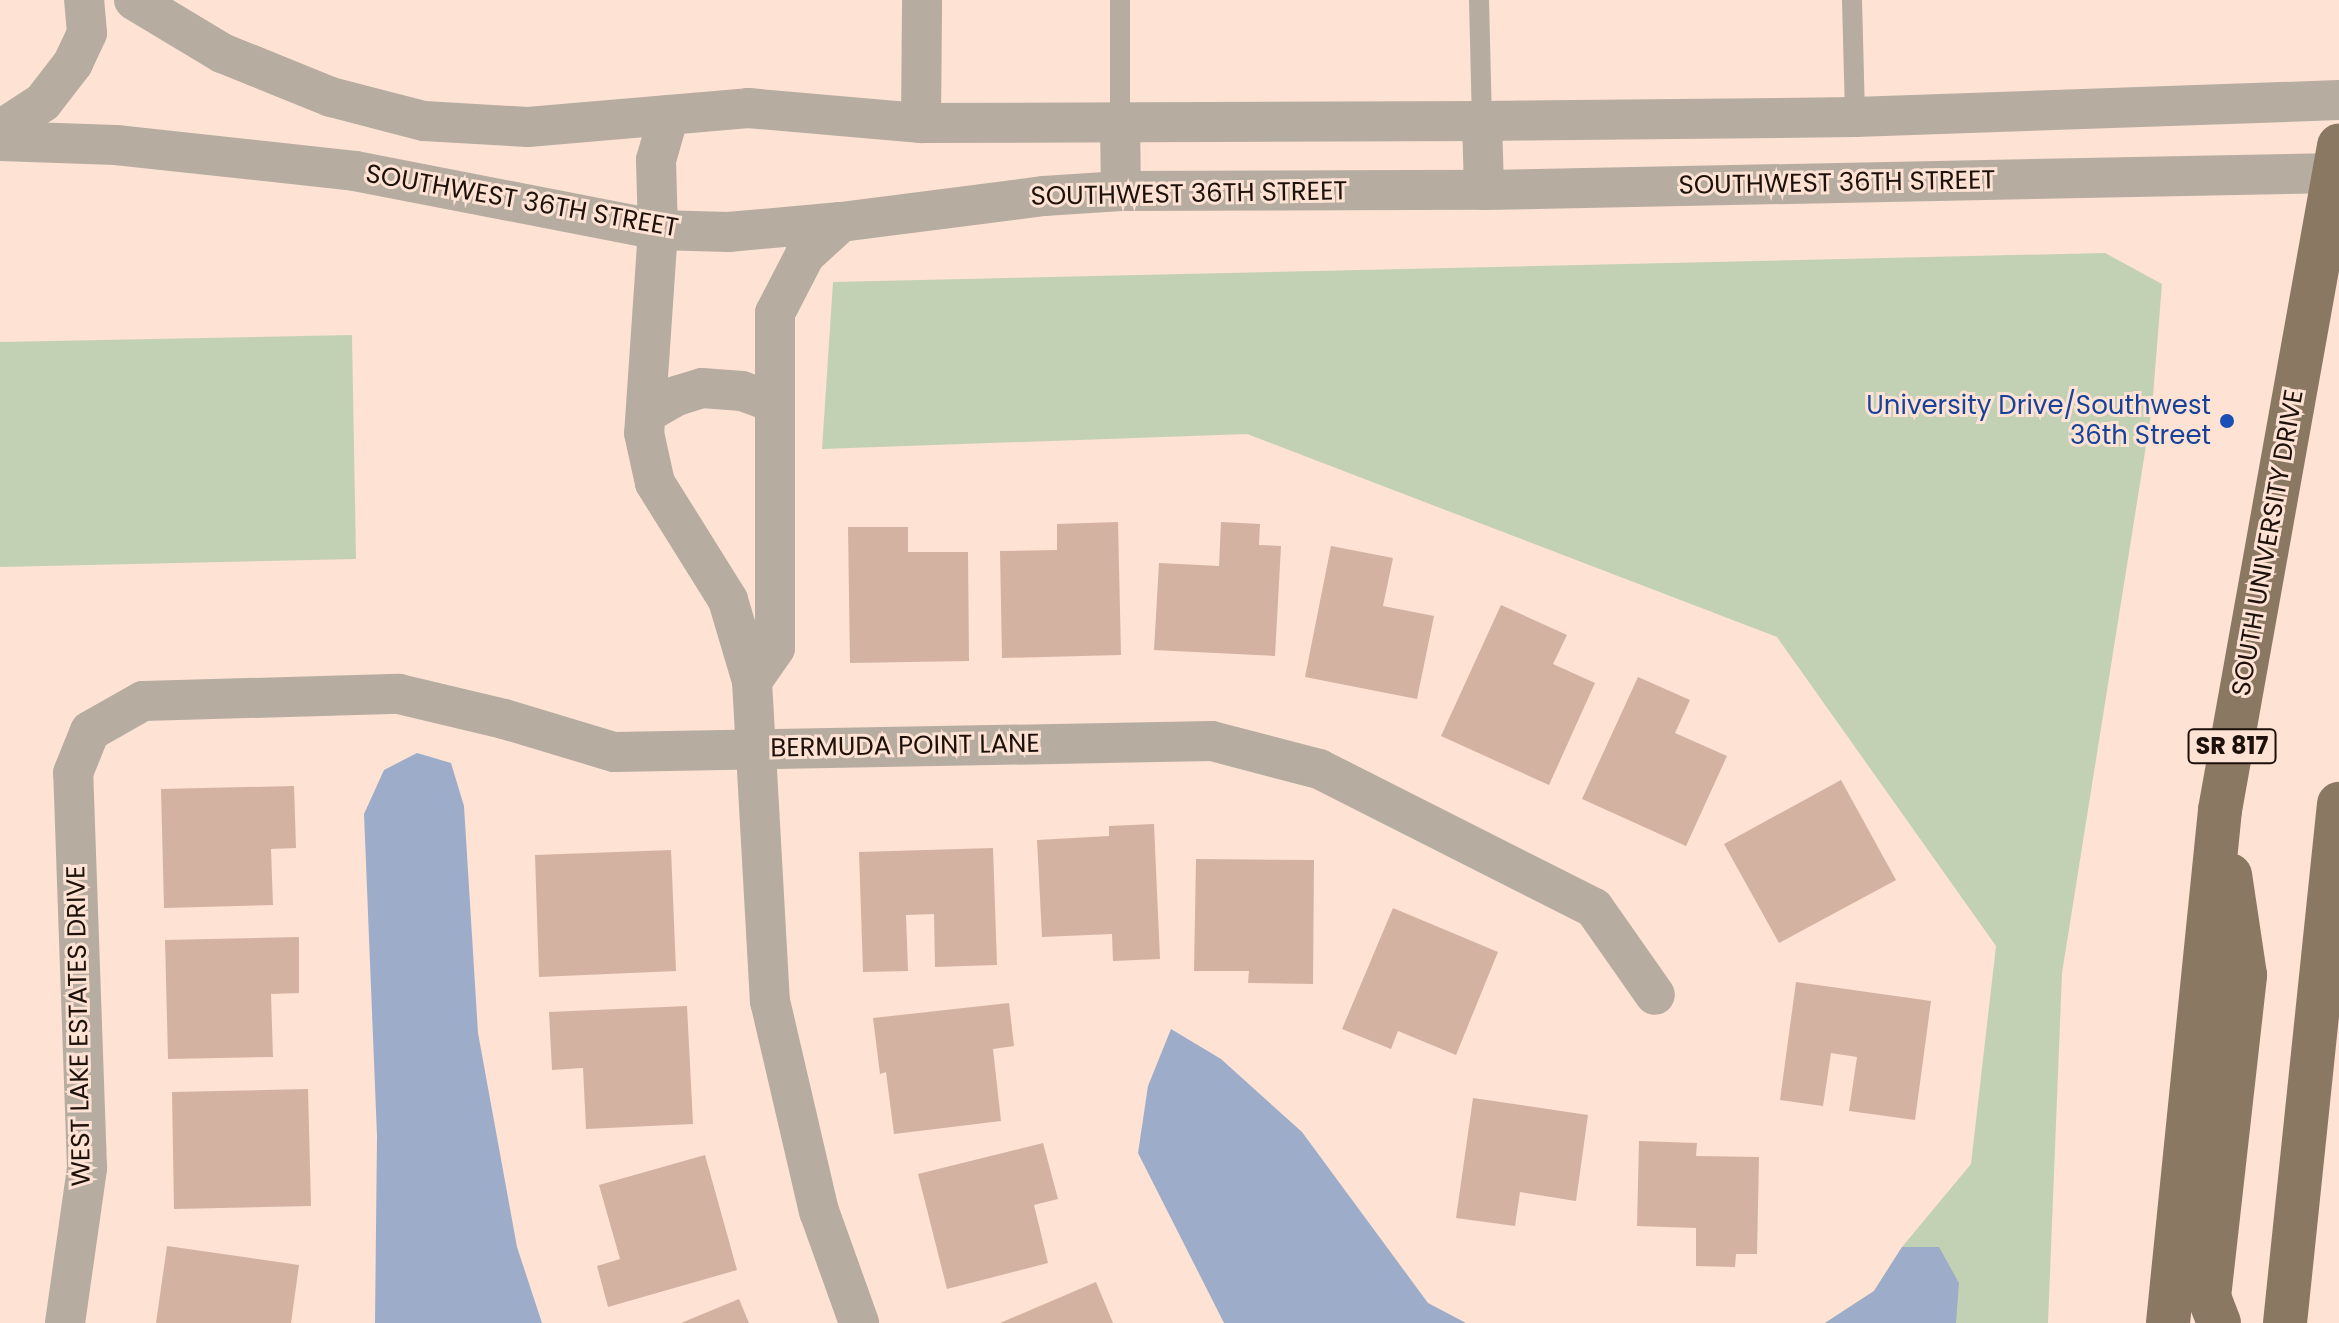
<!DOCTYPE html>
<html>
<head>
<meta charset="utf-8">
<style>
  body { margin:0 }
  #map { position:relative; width:2339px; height:1323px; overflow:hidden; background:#fee2d4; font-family:Poppins,sans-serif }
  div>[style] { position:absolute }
  .green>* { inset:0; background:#c2d1b3 }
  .water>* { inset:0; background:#9dadc9 }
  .building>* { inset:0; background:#d3b2a1 }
  .lane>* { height:20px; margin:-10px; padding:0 10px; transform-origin:10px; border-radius:10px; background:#b6aca0 }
  .street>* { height:40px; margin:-20px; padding:0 20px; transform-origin:20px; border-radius:20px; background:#b6aca0 }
  .primary>* { height:44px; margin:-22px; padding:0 22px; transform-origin:22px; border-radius:22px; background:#8b7863 }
  .dots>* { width:22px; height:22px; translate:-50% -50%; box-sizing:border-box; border:4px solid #fee2d4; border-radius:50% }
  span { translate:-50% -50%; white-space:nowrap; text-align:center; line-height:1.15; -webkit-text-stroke:6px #fee2d4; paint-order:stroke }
  .shield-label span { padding:2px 6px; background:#fee2d4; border:2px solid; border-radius:6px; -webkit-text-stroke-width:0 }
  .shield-label { font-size:24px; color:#1d110b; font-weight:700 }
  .street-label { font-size:26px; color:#1d110b }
  .transit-label { font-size:26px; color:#164399 }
  .right { translate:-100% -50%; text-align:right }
</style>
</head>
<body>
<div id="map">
  <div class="green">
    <i style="clip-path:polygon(2105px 253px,2162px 284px,2152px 408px,2062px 973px,2048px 1323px,1825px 1323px,1874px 1291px,1902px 1247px,1971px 1164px,1996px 946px,1777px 637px,1247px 434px,822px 449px,833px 282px)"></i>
    <i style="clip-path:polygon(352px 335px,356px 559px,0 567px,0 342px)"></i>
  </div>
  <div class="water">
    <i style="clip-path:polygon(417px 753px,451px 763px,464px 806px,478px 1033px,517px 1247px,542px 1323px,375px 1323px,377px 1136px,364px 814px,384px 770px)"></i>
    <i style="clip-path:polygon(1171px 1029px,1221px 1059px,1302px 1132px,1428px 1303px,1466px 1323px,1224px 1323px,1138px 1153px,1148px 1086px)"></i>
    <i style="clip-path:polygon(1902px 1247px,1939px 1247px,1959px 1283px,1956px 1323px,1825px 1323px,1874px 1291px)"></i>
  </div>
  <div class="building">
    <i style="clip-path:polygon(1118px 522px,1121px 655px,1002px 658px,1000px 551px,1057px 550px,1057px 524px)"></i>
    <i style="clip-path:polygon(1221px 522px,1260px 524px,1259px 545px,1281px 546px,1275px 656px,1154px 650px,1159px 563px,1219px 566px)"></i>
    <i style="clip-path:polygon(848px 527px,908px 527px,908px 552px,968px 552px,969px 661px,850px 663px)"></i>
    <i style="clip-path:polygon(1331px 546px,1393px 558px,1383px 606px,1434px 616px,1417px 699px,1305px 677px)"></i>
    <i style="clip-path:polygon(1501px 605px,1567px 635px,1553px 664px,1595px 683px,1549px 785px,1441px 736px)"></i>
    <i style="clip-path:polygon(1638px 677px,1690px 700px,1675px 733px,1727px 756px,1686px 846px,1582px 799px)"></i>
    <i style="clip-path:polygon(1841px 780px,1896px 880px,1779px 943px,1724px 844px)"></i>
    <i style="clip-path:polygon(294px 786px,296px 848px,271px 849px,273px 905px,164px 908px,161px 789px)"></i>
    <i style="clip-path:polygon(1154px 824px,1160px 959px,1113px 961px,1112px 934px,1042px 937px,1037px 840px,1109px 836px,1109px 826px)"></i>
    <i style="clip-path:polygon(993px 848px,997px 965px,935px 967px,934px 914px,906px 915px,908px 971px,863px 972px,859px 852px)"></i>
    <i style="clip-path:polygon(671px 850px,676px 971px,539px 977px,535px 855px)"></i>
    <i style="clip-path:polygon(1196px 859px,1314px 860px,1313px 984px,1248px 983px,1249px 971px,1194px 971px)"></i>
    <i style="clip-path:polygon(1393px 908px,1498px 952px,1456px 1055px,1398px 1031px,1391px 1049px,1342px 1029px)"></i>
    <i style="clip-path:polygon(299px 937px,299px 993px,271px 994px,273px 1057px,168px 1059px,165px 940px)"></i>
    <i style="clip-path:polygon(1796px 982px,1931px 1001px,1915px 1120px,1849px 1111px,1857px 1057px,1831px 1053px,1823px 1106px,1780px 1100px)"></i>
    <i style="clip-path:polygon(1009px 1003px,1014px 1046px,993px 1049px,1001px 1121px,894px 1134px,886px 1072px,880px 1074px,873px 1018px)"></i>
    <i style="clip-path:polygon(687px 1006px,693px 1124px,586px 1129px,583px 1068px,552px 1070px,549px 1012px)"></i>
    <i style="clip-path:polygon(308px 1089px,311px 1206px,174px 1209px,172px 1092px)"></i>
    <i style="clip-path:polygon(1473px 1098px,1588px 1115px,1576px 1201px,1520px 1192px,1515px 1226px,1456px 1218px)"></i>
    <i style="clip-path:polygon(1639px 1141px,1697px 1143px,1696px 1156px,1759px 1157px,1757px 1254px,1736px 1254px,1735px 1267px,1696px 1266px,1696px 1228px,1637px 1226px)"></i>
    <i style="clip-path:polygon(1043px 1143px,1058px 1199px,1034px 1205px,1048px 1263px,947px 1289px,918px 1174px)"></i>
    <i style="clip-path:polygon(705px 1155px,737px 1270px,608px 1307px,597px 1266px,620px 1259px,599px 1185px)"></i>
    <i style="clip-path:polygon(167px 1246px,299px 1265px,291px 1323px,156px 1323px)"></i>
    <i style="clip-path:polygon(1096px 1282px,1113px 1323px,1000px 1323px)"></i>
    <i style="clip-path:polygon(739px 1299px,749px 1323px,681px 1323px)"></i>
  </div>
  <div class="lane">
    <i style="left:1120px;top:0;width:121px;rotate:90deg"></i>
    <i style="left:1479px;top:0;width:121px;rotate:88.6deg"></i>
    <i style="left:1852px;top:0;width:117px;rotate:88.5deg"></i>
  </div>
  <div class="street">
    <i style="left:134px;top:0;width:103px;rotate:31.1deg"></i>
    <i style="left:222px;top:53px;width:118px;rotate:22deg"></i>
    <i style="left:331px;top:97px;width:96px;rotate:14.5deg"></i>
    <i style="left:424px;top:121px;width:104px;rotate:3.3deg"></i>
    <i style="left:528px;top:127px;width:221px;rotate:-4.9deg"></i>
    <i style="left:748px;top:108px;width:174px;rotate:5deg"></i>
    <i style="left:921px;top:123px;width:561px;rotate:-0.2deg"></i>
    <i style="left:1482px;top:121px;width:373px;rotate:-0.6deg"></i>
    <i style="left:1855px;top:117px;width:484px;rotate:-2deg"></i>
    <i style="left:669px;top:115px;width:47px;rotate:106.1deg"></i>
    <i style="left:656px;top:160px;width:70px;rotate:88.4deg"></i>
    <i style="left:658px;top:230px;width:203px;rotate:93.9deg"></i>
    <i style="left:644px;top:433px;width:51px;rotate:77.6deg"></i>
    <i style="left:655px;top:483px;width:138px;rotate:58deg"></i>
    <i style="left:728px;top:600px;width:84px;rotate:73.5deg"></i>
    <i style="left:752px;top:681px;width:321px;rotate:86.8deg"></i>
    <i style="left:770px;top:1001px;width:216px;rotate:76.9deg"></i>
    <i style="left:819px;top:1211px;width:119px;rotate:70.3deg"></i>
    <i style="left:1120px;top:121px;width:70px;rotate:89.2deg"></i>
    <i style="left:1482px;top:121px;width:69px;rotate:88.3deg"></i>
    <i style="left:921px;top:123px;width:123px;rotate:-89.5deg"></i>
    <i style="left:0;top:130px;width:51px;rotate:-33.1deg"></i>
    <i style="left:43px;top:102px;width:49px;rotate:-52.4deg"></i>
    <i style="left:73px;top:63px;width:33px;rotate:-65deg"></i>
    <i style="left:87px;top:33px;width:33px;rotate:-95deg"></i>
    <i style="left:0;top:141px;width:116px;rotate:2deg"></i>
    <i style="left:116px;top:145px;width:240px;rotate:6.2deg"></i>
    <i style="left:355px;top:171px;width:309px;rotate:11deg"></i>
    <i style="left:658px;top:230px;width:70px;rotate:1.6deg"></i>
    <i style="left:728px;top:232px;width:113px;rotate:-5.1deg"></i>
    <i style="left:841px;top:222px;width:205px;rotate:-7.3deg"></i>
    <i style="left:1044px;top:196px;width:77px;rotate:-3.7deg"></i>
    <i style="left:1121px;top:191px;width:363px;rotate:-0.2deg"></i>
    <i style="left:1484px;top:190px;width:855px;rotate:-1.14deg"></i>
    <i style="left:647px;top:413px;width:34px;rotate:-30deg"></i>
    <i style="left:676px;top:396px;width:27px;rotate:-17deg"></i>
    <i style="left:702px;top:388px;width:40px;rotate:4.3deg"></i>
    <i style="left:742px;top:391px;width:35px;rotate:20deg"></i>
    <i style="left:752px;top:681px;width:40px;rotate:-55.1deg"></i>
    <i style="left:775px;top:648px;width:335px;rotate:-90deg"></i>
    <i style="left:775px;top:313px;width:65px;rotate:-62.7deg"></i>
    <i style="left:805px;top:255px;width:49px;rotate:-42.5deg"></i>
    <i style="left:65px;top:1323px;width:157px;rotate:-81.9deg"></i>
    <i style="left:87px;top:1168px;width:395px;rotate:-92deg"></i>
    <i style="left:73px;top:773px;width:45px;rotate:-68deg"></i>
    <i style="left:90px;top:731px;width:61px;rotate:-29.5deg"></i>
    <i style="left:143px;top:701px;width:256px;rotate:-1.6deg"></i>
    <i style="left:399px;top:694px;width:108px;rotate:13.4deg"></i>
    <i style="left:504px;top:719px;width:115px;rotate:16.7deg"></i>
    <i style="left:614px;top:752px;width:598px;rotate:-1.05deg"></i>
    <i style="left:1212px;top:741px;width:111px;rotate:14.7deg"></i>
    <i style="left:1319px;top:769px;width:308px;rotate:26.8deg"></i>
    <i style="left:1594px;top:908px;width:106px;rotate:55deg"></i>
  </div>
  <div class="primary">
    <i style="left:2168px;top:1323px;width:516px;rotate:-84.21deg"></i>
    <i style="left:2220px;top:810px;width:675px;rotate:-79.84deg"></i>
    <i style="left:2219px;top:1323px;width:28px;rotate:-111deg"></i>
    <i style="left:2209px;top:1297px;width:324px;rotate:-83.6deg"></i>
    <i style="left:2245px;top:975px;width:101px;rotate:-98.5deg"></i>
    <i style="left:2285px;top:1323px;width:522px;rotate:-84.06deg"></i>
  </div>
  <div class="dots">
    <i style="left:2227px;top:421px;background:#1a4fb4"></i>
  </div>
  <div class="shield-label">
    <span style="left:2232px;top:746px">SR 817</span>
  </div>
  <div class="street-label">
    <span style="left:1837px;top:183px;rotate:-1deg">SOUTHWEST 36TH STREET</span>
    <span style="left:1189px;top:194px;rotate:-1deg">SOUTHWEST 36TH STREET</span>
    <span style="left:522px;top:201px;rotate:10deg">SOUTHWEST 36TH STREET</span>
    <span style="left:2268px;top:543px;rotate:-80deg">SOUTH UNIVERSITY DRIVE</span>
    <span style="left:905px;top:746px;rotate:-1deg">BERMUDA POINT LANE</span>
    <span style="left:79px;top:1026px;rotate:-91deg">WEST LAKE ESTATES DRIVE</span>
  </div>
  <div class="transit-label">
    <span class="right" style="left:2211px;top:421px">University Drive/Southwest<br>36th Street</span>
  </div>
</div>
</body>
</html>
